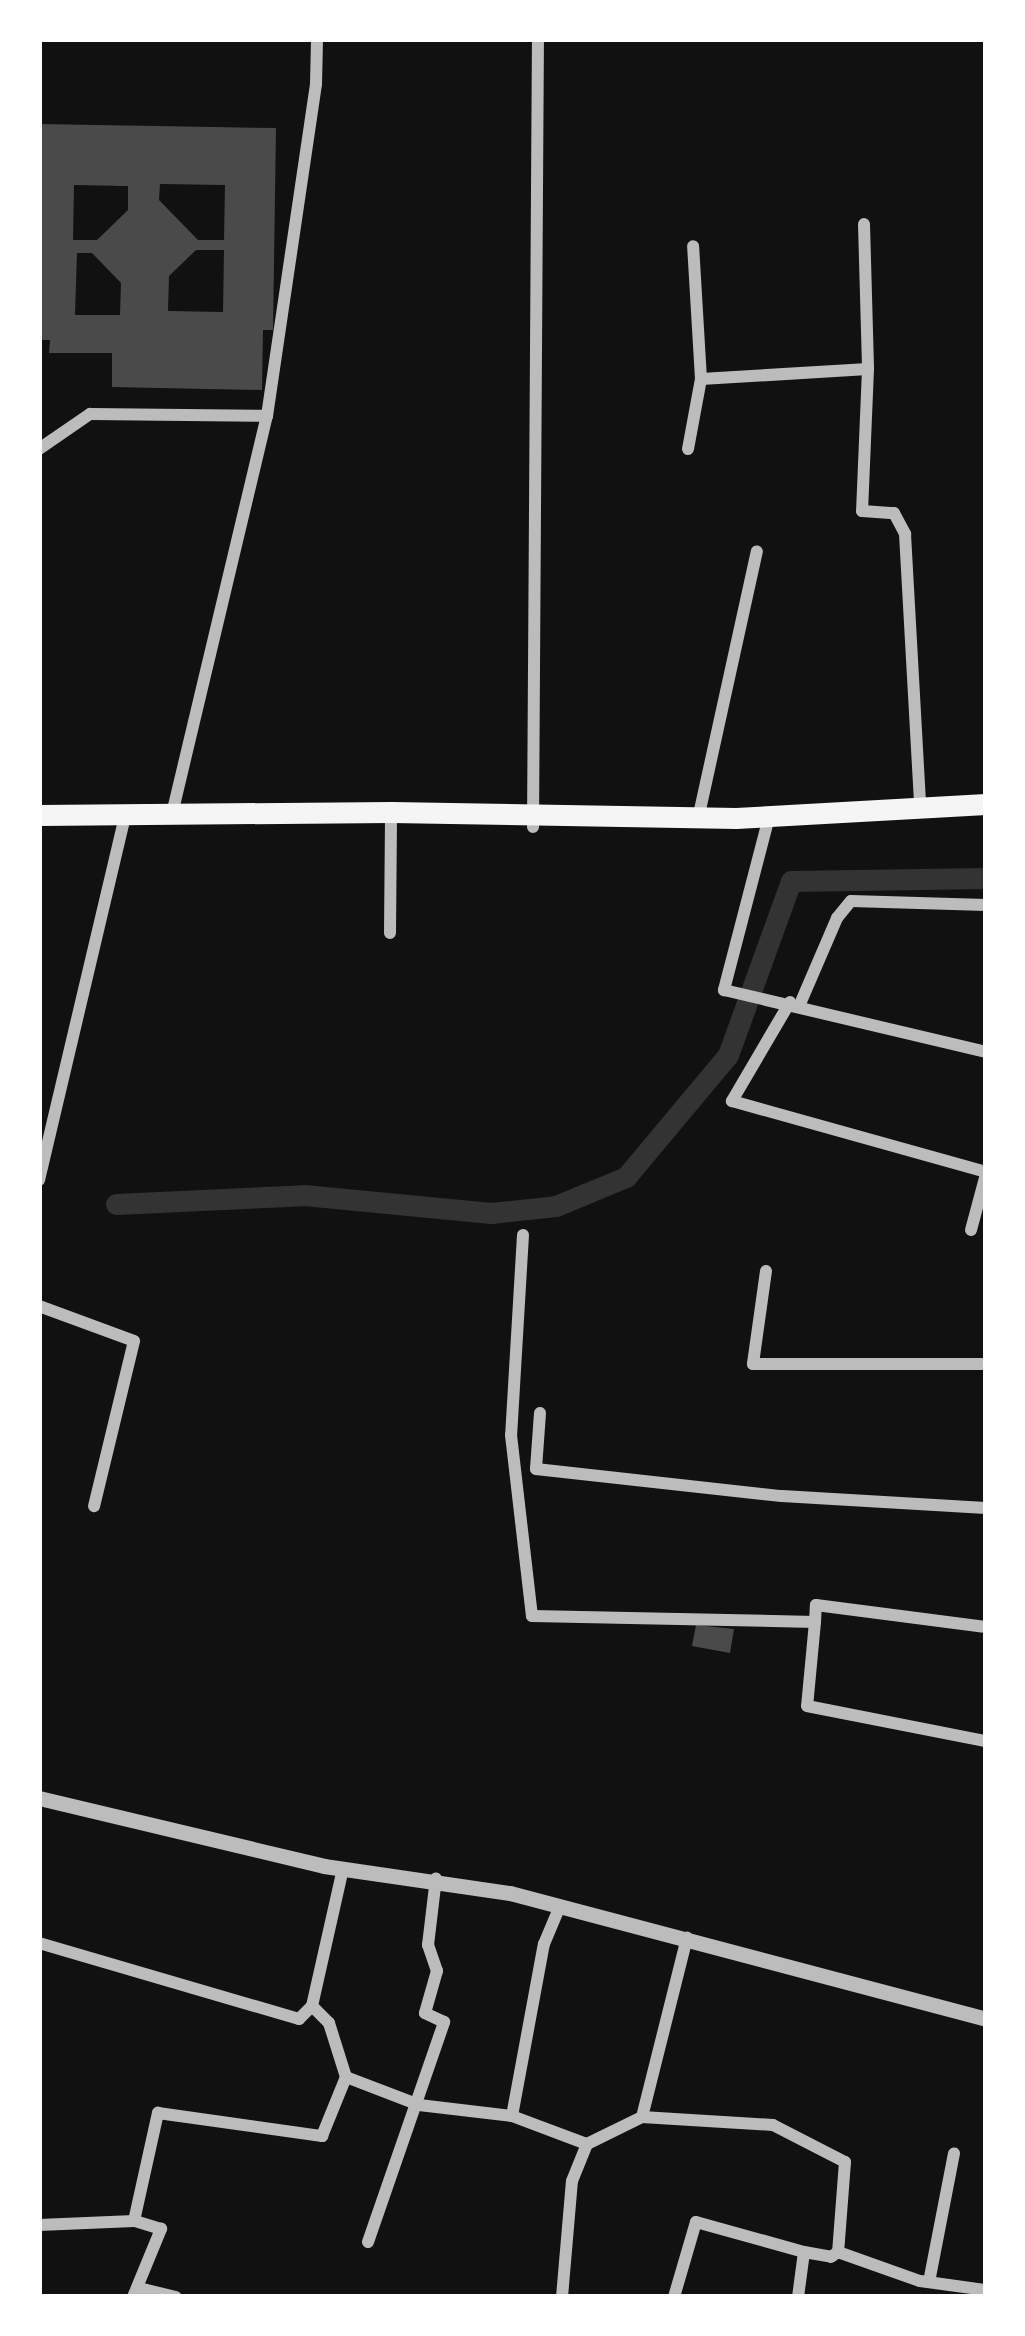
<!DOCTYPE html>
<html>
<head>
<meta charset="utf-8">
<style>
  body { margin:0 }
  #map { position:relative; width:1025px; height:2336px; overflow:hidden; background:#111; font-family:"Titillium Web",sans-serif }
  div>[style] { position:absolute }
  .canal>* { height:21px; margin:-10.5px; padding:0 10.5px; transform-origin:10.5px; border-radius:10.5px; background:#333 }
  .building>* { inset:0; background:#4a4a4a }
  .minor>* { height:12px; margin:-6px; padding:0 6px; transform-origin:6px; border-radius:6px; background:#bcbcbc }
  .tertiary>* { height:15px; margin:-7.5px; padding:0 7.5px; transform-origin:7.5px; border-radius:7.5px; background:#bcbcbc }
  .trunk>* { height:21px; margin:-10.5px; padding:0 10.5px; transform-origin:10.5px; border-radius:10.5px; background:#f5f5f5 }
  span { translate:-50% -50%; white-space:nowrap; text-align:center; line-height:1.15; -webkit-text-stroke:12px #fff; paint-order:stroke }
  .frame { position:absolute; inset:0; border:42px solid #fff; pointer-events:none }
</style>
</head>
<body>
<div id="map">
  <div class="canal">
    <i style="left:116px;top:1204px;width:188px;rotate:-2.7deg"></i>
    <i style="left:304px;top:1195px;width:188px;rotate:5.5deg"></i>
    <i style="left:491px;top:1213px;width:65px;rotate:-6.1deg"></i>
    <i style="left:556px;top:1206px;width:76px;rotate:-22.5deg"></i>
    <i style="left:626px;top:1177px;width:159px;rotate:-50.1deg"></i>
    <i style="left:728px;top:1055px;width:185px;rotate:-70.1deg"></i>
    <i style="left:791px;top:881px;width:195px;rotate:-0.9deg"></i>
  </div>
  <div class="building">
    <i style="clip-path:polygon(evenodd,39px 124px,276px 128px,273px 330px,263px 330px,262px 390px,112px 387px,112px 353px,49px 353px,50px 340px,39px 340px,39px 124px,160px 184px,225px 185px,224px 240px,198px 240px,159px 200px,160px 184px,39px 124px,74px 185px,128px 186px,128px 210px,97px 240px,73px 240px,74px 185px,39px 124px,196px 250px,224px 250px,223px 312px,168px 311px,169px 276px,196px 250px,39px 124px,77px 253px,92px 253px,121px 283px,120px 315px,75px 315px,77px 253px)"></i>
    <i style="clip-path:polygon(696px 1625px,734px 1629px,730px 1653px,692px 1646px)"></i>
  </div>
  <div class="minor">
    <i style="left:864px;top:224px;width:145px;rotate:88.4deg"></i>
    <i style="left:868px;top:369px;width:142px;rotate:92.4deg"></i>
    <i style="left:862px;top:511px;width:32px;rotate:4deg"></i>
    <i style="left:894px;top:513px;width:24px;rotate:62deg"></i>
    <i style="left:905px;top:534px;width:270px;rotate:86.8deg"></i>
    <i style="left:701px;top:379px;width:167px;rotate:-3.4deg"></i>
    <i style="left:39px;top:449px;width:62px;rotate:-34.5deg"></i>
    <i style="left:90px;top:414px;width:177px;rotate:0.6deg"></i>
    <i style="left:688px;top:449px;width:71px;rotate:-79.5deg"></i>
    <i style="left:701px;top:379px;width:133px;rotate:-93.4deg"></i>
    <i style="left:172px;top:814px;width:409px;rotate:-76.6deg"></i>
    <i style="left:267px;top:416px;width:336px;rotate:-81.6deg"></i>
    <i style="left:316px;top:84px;width:45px;rotate:-88.7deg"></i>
    <i style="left:769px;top:817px;width:179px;rotate:104.6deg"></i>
    <i style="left:724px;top:990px;width:269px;rotate:13.3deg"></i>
    <i style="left:698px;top:819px;width:274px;rotate:-77.6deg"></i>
    <i style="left:533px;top:827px;width:788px;rotate:-89.64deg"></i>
    <i style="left:390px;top:933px;width:121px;rotate:-89.5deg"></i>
    <i style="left:790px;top:1002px;width:115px;rotate:120.4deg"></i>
    <i style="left:732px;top:1101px;width:264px;rotate:15.6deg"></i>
    <i style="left:800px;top:1004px;width:94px;rotate:-66.7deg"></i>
    <i style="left:837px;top:918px;width:22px;rotate:-51deg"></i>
    <i style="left:851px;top:901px;width:135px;rotate:1.7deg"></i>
    <i style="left:39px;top:1180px;width:375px;rotate:-76.7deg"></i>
    <i style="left:971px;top:1230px;width:58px;rotate:-75deg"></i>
    <i style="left:523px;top:1235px;width:200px;rotate:93.4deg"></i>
    <i style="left:511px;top:1435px;width:182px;rotate:83.4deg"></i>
    <i style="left:532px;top:1616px;width:283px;rotate:1.2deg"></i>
    <i style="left:815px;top:1622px;width:17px;rotate:-87deg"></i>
    <i style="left:816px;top:1605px;width:171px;rotate:7.4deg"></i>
    <i style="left:766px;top:1271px;width:94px;rotate:98deg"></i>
    <i style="left:753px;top:1364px;width:233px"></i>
    <i style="left:39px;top:1306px;width:101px;rotate:20.2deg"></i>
    <i style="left:134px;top:1341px;width:170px;rotate:103.6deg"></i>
    <i style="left:540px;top:1413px;width:56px;rotate:94.1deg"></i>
    <i style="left:536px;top:1469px;width:247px;rotate:6.3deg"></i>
    <i style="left:782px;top:1496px;width:204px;rotate:3.4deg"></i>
    <i style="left:815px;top:1622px;width:84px;rotate:95.4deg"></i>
    <i style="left:807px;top:1706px;width:182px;rotate:11.1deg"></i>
    <i style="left:39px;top:1943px;width:271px;rotate:16.3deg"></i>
    <i style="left:299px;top:2019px;width:18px;rotate:-45deg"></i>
    <i style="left:346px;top:2077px;width:78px;rotate:21deg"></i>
    <i style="left:419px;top:2105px;width:94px;rotate:6.7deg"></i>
    <i style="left:512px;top:2116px;width:80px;rotate:20.5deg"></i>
    <i style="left:512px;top:2116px;width:175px;rotate:-79.5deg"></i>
    <i style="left:544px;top:1944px;width:41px;rotate:-67.2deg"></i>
    <i style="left:642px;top:2117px;width:131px;rotate:3.5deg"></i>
    <i style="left:773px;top:2125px;width:81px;rotate:27.2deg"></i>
    <i style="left:845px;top:2162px;width:90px;rotate:94.4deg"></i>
    <i style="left:39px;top:2225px;width:95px;rotate:-2.4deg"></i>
    <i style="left:368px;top:2242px;width:233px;rotate:-70.9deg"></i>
    <i style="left:444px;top:2022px;width:21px;rotate:-155deg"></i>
    <i style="left:425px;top:2013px;width:44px;rotate:-74.1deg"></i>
    <i style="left:437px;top:1971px;width:28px;rotate:-109deg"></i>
    <i style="left:428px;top:1945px;width:67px;rotate:-83.2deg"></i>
    <i style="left:929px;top:2282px;width:131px;rotate:-79deg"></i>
    <i style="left:139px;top:2288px;width:38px;rotate:14deg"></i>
    <i style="left:133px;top:2297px;width:74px;rotate:-67.6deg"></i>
    <i style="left:161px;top:2229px;width:28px;rotate:-163deg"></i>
    <i style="left:134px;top:2221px;width:111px;rotate:-77.5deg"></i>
    <i style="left:158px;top:2113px;width:166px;rotate:8deg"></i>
    <i style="left:322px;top:2136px;width:64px;rotate:-67.9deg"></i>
    <i style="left:346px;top:2077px;width:57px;rotate:-107.5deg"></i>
    <i style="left:329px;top:2023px;width:24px;rotate:-135deg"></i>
    <i style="left:312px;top:2006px;width:141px;rotate:-77.3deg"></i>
    <i style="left:562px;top:2297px;width:116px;rotate:-85.1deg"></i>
    <i style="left:572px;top:2181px;width:40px;rotate:-68deg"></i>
    <i style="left:587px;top:2144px;width:61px;rotate:-26.1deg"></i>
    <i style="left:642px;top:2117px;width:185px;rotate:-75.9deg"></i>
    <i style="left:674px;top:2297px;width:78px;rotate:-73.7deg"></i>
    <i style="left:696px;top:2222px;width:112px;rotate:15.5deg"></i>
    <i style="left:804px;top:2252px;width:27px;rotate:10deg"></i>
    <i style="left:831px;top:2257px;width:9px;rotate:-36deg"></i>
    <i style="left:838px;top:2252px;width:87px;rotate:19.5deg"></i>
    <i style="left:920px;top:2281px;width:67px;rotate:7.8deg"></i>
    <i style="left:798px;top:2297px;width:45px;rotate:-82.4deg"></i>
  </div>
  <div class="tertiary">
    <i style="left:39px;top:1798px;width:293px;rotate:13.4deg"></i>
    <i style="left:324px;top:1866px;width:188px;rotate:8.3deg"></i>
    <i style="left:510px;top:1893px;width:492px;rotate:14.8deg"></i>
  </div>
  <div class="trunk">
    <i style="left:39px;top:815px;width:352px;rotate:-0.5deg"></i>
    <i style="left:391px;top:812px;width:345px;rotate:1deg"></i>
    <i style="left:736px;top:818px;width:250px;rotate:-3.2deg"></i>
  </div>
  <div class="frame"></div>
</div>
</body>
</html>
